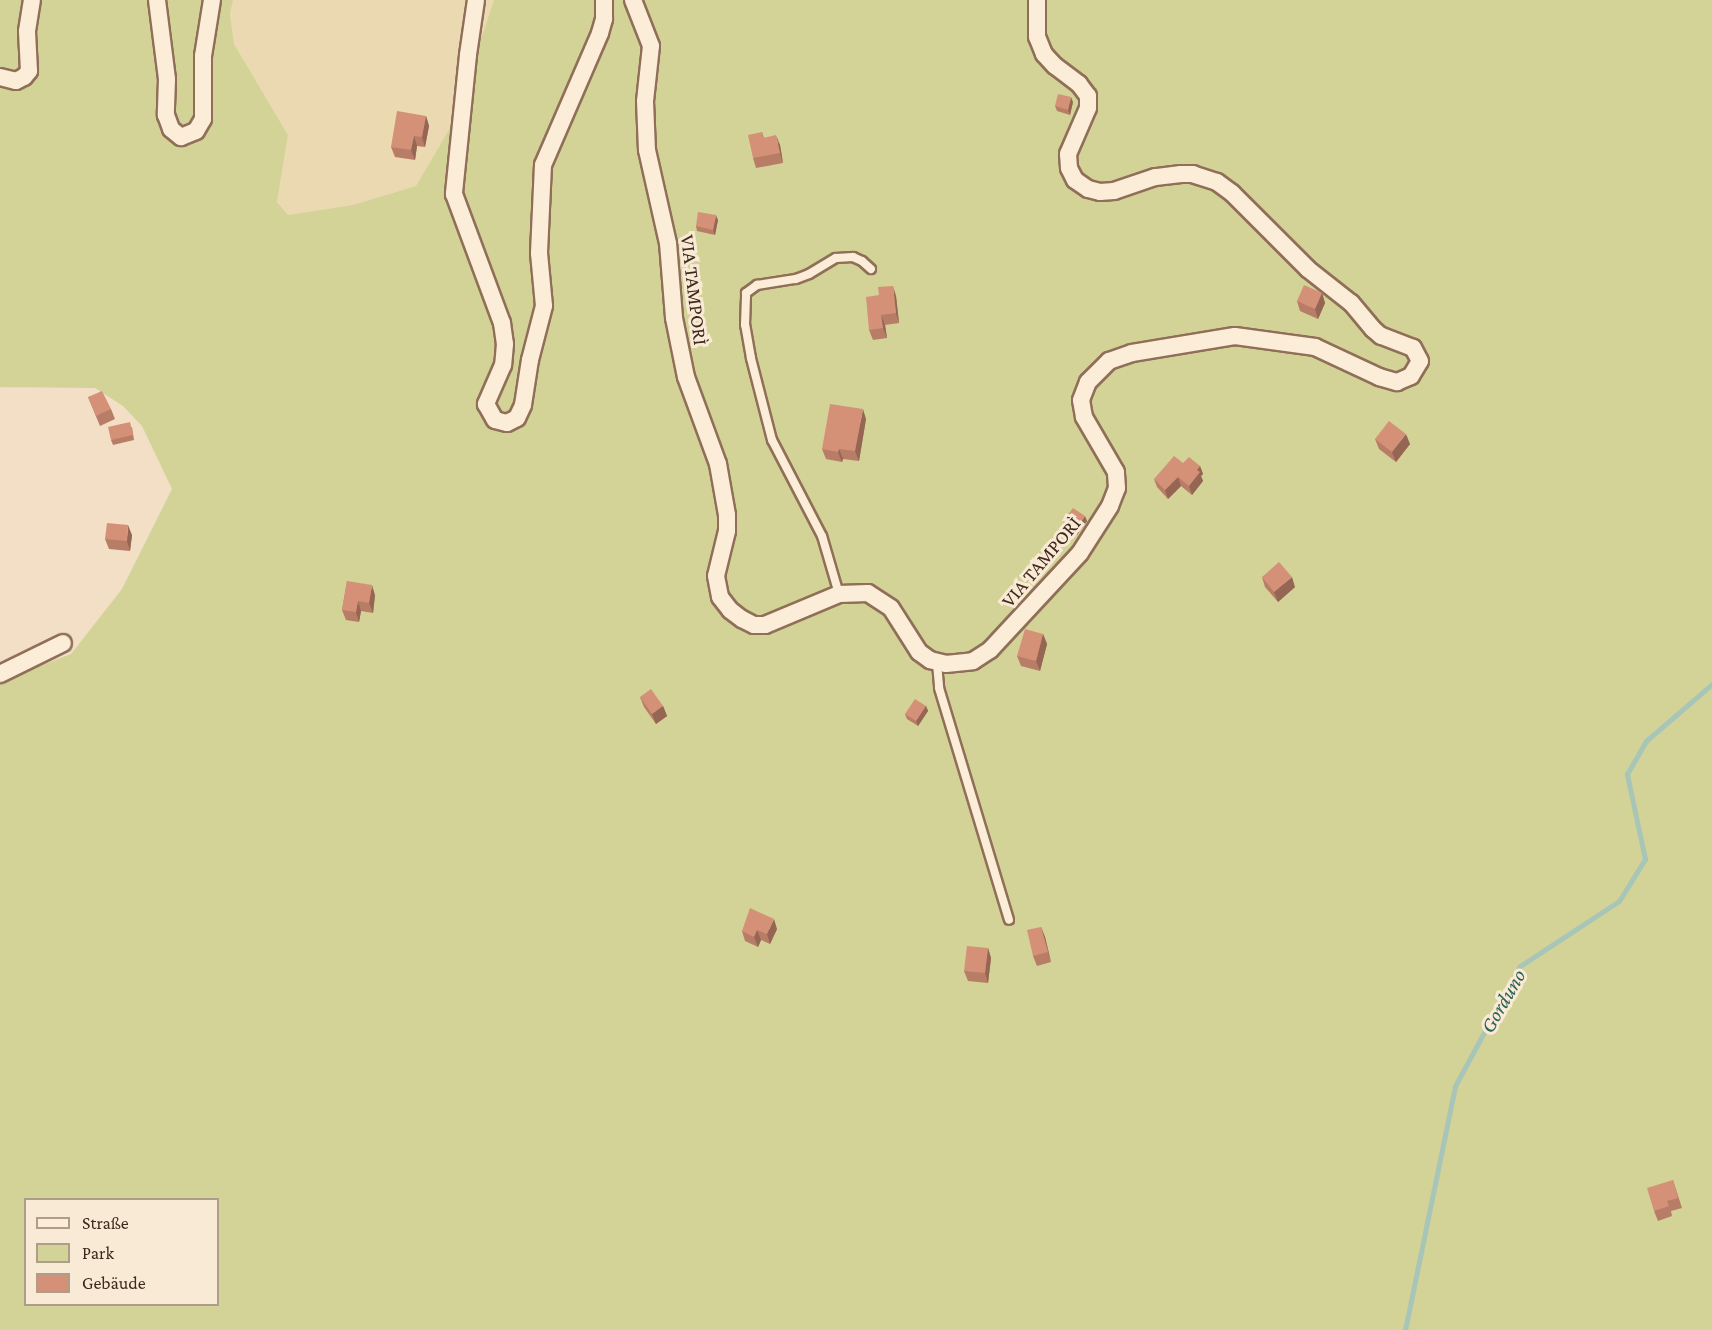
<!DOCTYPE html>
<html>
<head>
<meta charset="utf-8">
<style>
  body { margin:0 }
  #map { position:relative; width:1712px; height:1330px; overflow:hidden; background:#f3dfc5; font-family:"Crimson Pro",serif }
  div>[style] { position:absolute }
  .farmland>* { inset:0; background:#ead9b1 }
  .green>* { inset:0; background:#d3d297 }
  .stream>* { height:5px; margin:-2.5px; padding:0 2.5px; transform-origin:2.5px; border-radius:2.5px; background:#a7c6b8 }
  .roads { filter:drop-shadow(2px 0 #906f58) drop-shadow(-2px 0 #906f58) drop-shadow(0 2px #906f58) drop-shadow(0 -2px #906f58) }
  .lane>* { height:8px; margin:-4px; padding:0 4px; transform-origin:4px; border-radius:4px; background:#fcedd9 }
  .street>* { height:16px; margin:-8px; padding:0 8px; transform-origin:8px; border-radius:8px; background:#fcedd9 }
  .wall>* { inset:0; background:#b77d66 }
  .shaded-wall>* { inset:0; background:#956653 }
  .building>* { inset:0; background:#d59177 }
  span { translate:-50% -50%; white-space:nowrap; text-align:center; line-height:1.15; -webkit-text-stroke:6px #f9ead5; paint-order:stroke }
  .street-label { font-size:20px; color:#3f291e }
  .water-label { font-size:21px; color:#2b6056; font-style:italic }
  .legend { position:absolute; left:24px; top:1198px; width:195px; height:108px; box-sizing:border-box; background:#f9ead5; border:2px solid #af9d8c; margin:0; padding:8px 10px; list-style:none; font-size:18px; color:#3f291e }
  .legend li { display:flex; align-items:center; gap:12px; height:30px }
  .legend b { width:30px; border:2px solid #af9d8c }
</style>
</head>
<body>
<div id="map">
  <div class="farmland">
    <i style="clip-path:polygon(233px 0,494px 0,453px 123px,416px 186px,353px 205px,288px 215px,277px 202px,288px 135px,234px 44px,230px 14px)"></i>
  </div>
  <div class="green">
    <i style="clip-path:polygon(evenodd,0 0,233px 0,230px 14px,234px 44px,288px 135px,277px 202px,288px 215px,353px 205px,416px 186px,453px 123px,494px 0,1712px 0,1712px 1330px,0 1330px,0 681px,71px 654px,122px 589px,172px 489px,142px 426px,123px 406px,95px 388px,0 387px,0 0,26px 1200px,218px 1200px,218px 1304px,26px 1304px,26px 1200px)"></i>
  </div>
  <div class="stream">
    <i style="left:1405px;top:1330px;width:249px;rotate:-78.4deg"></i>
    <i style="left:1455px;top:1086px;width:136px;rotate:-61.6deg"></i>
    <i style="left:1520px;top:966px;width:118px;rotate:-33.3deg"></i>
    <i style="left:1619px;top:901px;width:49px;rotate:-58.2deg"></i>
    <i style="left:1645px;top:859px;width:87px;rotate:-102deg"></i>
    <i style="left:1627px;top:774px;width:38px;rotate:-60deg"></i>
    <i style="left:1646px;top:741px;width:87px;rotate:-40.8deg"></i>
  </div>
  <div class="roads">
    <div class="lane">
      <i style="left:839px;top:594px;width:60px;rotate:-106.3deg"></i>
      <i style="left:822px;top:536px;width:108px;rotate:-117.5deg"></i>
      <i style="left:772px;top:440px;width:85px;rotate:-104.4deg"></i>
      <i style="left:751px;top:358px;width:34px;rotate:-100deg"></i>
      <i style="left:745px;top:325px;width:32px;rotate:-88deg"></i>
      <i style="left:746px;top:293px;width:14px;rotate:-36deg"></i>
      <i style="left:757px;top:285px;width:39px;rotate:-9deg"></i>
      <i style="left:796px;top:279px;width:14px;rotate:-21deg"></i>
      <i style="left:809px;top:274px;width:31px;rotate:-31deg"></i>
      <i style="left:836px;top:258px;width:17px;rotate:-3deg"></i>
      <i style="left:853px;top:257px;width:10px;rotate:24deg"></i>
      <i style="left:862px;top:261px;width:12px;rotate:42deg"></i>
      <i style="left:937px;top:663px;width:25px;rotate:85deg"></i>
      <i style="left:939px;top:688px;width:242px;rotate:73.2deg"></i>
    </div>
    <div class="street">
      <i style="left:157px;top:0;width:80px;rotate:82.8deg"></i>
      <i style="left:167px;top:79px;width:36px;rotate:92deg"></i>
      <i style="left:166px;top:115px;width:15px;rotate:70deg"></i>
      <i style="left:171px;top:129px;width:13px;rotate:39deg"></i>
      <i style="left:181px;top:137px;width:16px;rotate:-22deg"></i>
      <i style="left:196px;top:131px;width:14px;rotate:-60deg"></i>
      <i style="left:203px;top:119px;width:63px;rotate:-90deg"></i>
      <i style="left:203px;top:56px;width:57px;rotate:-80.9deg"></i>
      <i style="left:476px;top:0;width:56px;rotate:98.3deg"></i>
      <i style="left:468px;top:55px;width:140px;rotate:95.8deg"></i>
      <i style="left:454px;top:194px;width:138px;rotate:69.6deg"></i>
      <i style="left:502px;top:323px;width:21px;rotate:82deg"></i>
      <i style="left:505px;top:344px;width:21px;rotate:95deg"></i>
      <i style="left:503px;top:365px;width:43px;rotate:113.6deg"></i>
      <i style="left:486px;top:404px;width:18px;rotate:61deg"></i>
      <i style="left:495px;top:420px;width:12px;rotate:14deg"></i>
      <i style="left:507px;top:423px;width:11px;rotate:-27deg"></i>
      <i style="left:517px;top:418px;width:14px;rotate:-65deg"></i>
      <i style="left:523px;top:405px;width:46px;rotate:-81.2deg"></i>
      <i style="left:530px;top:360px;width:56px;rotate:-75.5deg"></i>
      <i style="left:544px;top:306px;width:53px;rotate:-95.4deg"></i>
      <i style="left:539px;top:253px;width:88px;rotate:-87.4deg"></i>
      <i style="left:543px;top:165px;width:144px;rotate:-66.6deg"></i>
      <i style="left:600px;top:33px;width:15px;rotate:-74deg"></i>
      <i style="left:604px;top:19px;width:19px;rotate:-90deg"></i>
      <i style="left:633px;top:0;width:49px;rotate:68.6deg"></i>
      <i style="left:651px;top:46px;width:55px;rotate:96.2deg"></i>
      <i style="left:645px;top:101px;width:49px;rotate:87.7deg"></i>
      <i style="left:647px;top:150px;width:95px;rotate:77.3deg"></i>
      <i style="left:668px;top:243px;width:75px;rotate:85.4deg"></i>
      <i style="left:674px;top:318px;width:60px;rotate:78.5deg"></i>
      <i style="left:686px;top:377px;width:93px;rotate:69.8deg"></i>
      <i style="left:718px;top:464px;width:52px;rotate:80deg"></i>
      <i style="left:727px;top:515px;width:16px;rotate:90deg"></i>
      <i style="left:727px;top:531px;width:46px;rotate:103.7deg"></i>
      <i style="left:716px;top:576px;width:21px;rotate:79deg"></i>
      <i style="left:720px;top:597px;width:16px;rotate:52deg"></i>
      <i style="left:730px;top:610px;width:15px;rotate:37deg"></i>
      <i style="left:742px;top:619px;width:13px;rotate:27deg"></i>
      <i style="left:754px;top:625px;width:11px"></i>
      <i style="left:765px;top:625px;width:80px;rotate:-22.7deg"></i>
      <i style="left:839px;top:594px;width:29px;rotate:-2deg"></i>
      <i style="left:868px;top:593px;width:27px;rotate:33deg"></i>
      <i style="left:891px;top:608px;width:52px;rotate:57.5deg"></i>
      <i style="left:919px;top:652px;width:14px;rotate:36deg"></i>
      <i style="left:930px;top:660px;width:16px;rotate:14deg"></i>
      <i style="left:946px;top:664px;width:27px;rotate:-6deg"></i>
      <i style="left:973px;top:661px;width:20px;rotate:-33deg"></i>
      <i style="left:990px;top:650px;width:132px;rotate:-47.1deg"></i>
      <i style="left:1080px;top:553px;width:56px;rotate:-57.4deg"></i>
      <i style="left:1110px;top:506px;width:19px;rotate:-69deg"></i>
      <i style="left:1117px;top:488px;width:16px;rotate:-94deg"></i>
      <i style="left:1116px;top:472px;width:64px;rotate:-120.2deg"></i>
      <i style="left:1084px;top:417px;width:17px;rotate:-100deg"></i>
      <i style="left:1081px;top:400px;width:19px;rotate:-69deg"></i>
      <i style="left:1088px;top:382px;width:30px;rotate:-45deg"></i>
      <i style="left:1109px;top:361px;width:24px;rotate:-19deg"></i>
      <i style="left:1132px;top:353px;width:104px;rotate:-9.4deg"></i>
      <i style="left:1235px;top:336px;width:81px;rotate:7.8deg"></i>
      <i style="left:1315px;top:347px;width:71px;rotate:25.1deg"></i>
      <i style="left:1379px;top:377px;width:19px;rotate:16deg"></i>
      <i style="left:1397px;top:382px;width:15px;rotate:-23deg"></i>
      <i style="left:1411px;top:376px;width:17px;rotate:-59deg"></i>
      <i style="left:1420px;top:361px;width:15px;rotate:-118deg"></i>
      <i style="left:1413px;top:348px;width:34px;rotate:-159deg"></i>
      <i style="left:1381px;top:336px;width:11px;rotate:-139deg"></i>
      <i style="left:1373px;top:329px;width:34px;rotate:-130deg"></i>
      <i style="left:1351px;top:303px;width:55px;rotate:-141.7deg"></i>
      <i style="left:1308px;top:269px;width:107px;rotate:-135deg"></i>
      <i style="left:1232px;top:193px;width:19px;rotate:-144deg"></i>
      <i style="left:1217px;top:182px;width:25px;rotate:-162deg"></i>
      <i style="left:1193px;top:174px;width:12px;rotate:180deg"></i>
      <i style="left:1181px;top:174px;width:26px;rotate:173deg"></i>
      <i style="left:1155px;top:177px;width:43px;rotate:161.1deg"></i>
      <i style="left:1114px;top:191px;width:14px;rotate:176deg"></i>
      <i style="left:1100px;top:192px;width:12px;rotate:-166deg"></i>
      <i style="left:1088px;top:189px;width:16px;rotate:-145deg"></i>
      <i style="left:1075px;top:180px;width:13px;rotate:-117deg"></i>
      <i style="left:1069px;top:168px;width:14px;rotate:-94deg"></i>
      <i style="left:1068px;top:154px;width:50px;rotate:-66.5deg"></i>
      <i style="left:1088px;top:108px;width:12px;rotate:-90deg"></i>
      <i style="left:1088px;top:96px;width:15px;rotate:-127deg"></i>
      <i style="left:1079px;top:84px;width:30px;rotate:-143deg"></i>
      <i style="left:1055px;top:66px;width:16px;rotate:-133deg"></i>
      <i style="left:1044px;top:54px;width:18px;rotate:-112deg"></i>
      <i style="left:1037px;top:37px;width:37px;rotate:-90deg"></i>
      <i style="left:0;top:77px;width:16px;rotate:14deg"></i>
      <i style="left:16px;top:81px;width:9px;rotate:-27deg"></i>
      <i style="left:24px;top:77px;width:8px;rotate:-50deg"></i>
      <i style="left:29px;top:71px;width:40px;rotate:-92.9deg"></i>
      <i style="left:27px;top:31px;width:31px;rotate:-81deg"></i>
      <i style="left:0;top:674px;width:70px;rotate:-26.2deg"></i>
    </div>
  </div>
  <div class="wall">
    <i style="clip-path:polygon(1073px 102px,1070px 115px,1057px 111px,1055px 106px)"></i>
    <i style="clip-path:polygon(426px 116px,429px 126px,425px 147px,417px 146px,415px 160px,395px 157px,391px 147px)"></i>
    <i style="clip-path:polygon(762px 132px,764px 138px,780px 145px,783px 163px,756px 168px,753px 158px)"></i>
    <i style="clip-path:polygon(718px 220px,715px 235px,697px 231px,696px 226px)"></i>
    <i style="clip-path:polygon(1322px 293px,1325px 303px,1318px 319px,1300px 311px,1297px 301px)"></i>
    <i style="clip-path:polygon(896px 296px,899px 323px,885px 325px,887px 338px,873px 340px,869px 330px)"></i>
    <i style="clip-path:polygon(88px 397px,111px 409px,115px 419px,100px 426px)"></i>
    <i style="clip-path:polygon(866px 419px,859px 461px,843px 459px,842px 462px,826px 459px,822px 449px)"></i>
    <i style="clip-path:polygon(132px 427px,134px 440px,113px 445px,111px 440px)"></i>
    <i style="clip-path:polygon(1375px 439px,1410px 444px,1396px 462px,1379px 449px)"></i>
    <i style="clip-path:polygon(1183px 463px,1200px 466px,1203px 474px,1201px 476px,1203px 481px,1192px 495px,1181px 486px,1168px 499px,1157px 487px,1154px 479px)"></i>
    <i style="clip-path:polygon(1063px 521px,1087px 521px,1077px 535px,1065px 526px)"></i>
    <i style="clip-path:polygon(132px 535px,130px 551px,109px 549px,105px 539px)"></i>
    <i style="clip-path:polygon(1262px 577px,1295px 587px,1278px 602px,1265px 587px)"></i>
    <i style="clip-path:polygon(347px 581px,375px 595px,373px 613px,361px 611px,359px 622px,346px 620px,342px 610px)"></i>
    <i style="clip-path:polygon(1043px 634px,1047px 644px,1040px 671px,1021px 666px,1017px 656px)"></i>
    <i style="clip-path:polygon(640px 697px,663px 706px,667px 716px,656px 724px,644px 707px)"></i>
    <i style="clip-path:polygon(926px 706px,928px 711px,918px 726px,907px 719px,905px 714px)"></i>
    <i style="clip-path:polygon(1041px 927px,1045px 937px,1051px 962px,1037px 966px,1033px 956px)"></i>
    <i style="clip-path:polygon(777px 929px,770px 944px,761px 940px,758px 947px,745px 941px,742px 931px)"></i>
    <i style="clip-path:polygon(988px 948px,991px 958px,988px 983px,968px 981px,964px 971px)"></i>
    <i style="clip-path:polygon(1673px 1180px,1682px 1208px,1671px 1211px,1672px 1216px,1658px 1221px,1654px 1211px)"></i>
  </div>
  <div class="shaded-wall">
    <i style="clip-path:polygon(1071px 97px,1073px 102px,1070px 115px,1068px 110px)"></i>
    <i style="clip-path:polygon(426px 116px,429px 126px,425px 147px,422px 137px)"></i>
    <i style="clip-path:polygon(776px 135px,780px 145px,783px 163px,780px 153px)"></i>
    <i style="clip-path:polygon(414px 136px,417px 146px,415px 160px,411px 150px)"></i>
    <i style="clip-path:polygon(716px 215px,718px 220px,715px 235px,713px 230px)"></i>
    <i style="clip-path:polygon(893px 286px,896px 296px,899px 323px,896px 313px)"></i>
    <i style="clip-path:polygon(1322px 293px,1325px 303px,1318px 319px,1315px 309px)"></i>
    <i style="clip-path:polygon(881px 315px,885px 325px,887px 338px,883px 328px)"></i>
    <i style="clip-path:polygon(863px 409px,866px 419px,859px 461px,855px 451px)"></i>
    <i style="clip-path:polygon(1406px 434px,1410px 444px,1396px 462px,1392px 452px)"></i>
    <i style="clip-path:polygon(839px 449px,843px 459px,842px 462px,838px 452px)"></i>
    <i style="clip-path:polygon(1200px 466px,1203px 474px,1201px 476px,1203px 481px,1192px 495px,1189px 486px,1197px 470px)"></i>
    <i style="clip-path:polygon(1178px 477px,1181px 486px,1168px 499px,1165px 490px)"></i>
    <i style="clip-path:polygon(1085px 516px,1087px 521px,1077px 535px,1075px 530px)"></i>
    <i style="clip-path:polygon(128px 525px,132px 535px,130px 551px,127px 541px)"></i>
    <i style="clip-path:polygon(1292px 577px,1295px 587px,1278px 602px,1274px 592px)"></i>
    <i style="clip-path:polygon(372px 585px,375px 595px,373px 613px,369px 603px)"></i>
    <i style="clip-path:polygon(358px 601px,361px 611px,359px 622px,356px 612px)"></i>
    <i style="clip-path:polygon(1043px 634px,1047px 644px,1040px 671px,1036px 661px)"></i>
    <i style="clip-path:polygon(663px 706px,667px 716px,656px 724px,652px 714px)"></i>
    <i style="clip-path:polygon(926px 706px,928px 711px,918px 726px,916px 721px)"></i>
    <i style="clip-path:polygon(774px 919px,777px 929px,770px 944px,767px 934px)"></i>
    <i style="clip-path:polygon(1041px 927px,1045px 937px,1051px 962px,1048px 952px)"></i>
    <i style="clip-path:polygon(757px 930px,761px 940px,758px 947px,754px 937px)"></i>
    <i style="clip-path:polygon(988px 948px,991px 958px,988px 983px,985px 973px)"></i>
  </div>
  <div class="building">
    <i style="clip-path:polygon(1058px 94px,1071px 97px,1068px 110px,1055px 106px)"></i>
    <i style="clip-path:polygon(397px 111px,426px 116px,422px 137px,414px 136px,411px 150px,391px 147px)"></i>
    <i style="clip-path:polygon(762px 132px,763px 138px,776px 135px,780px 153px,753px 158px,748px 135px)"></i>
    <i style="clip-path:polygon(698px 212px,716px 215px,713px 230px,696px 226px)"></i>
    <i style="clip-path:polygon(1304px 285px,1322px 293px,1315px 309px,1297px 301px)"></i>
    <i style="clip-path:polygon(893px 286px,896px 313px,881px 315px,883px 328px,869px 330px,866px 297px,879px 295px,878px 287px)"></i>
    <i style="clip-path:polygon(102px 391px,111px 409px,96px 416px,88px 397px)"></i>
    <i style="clip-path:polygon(830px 404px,863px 409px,855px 451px,839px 449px,838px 452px,822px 449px)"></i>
    <i style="clip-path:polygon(1389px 421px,1406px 434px,1392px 452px,1375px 439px)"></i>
    <i style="clip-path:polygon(130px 422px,133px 435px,111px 440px,108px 427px)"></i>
    <i style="clip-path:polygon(1174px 456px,1183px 463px,1189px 457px,1200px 466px,1197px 470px,1200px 472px,1189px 486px,1178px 477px,1165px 490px,1154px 479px)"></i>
    <i style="clip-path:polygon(1073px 508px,1085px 516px,1075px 530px,1063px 521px)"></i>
    <i style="clip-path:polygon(107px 523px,128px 525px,127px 541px,105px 539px)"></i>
    <i style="clip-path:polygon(1279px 562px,1292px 577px,1274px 592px,1262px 577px)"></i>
    <i style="clip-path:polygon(347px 581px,372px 585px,369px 603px,358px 601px,356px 612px,342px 610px)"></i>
    <i style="clip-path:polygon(1025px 629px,1043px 634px,1036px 661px,1017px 656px)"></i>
    <i style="clip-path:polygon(651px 689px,663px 706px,652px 714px,640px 697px)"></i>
    <i style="clip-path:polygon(915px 699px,926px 706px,916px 721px,905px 714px)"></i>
    <i style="clip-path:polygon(750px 908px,774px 919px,767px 934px,757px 930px,754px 937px,742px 931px)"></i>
    <i style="clip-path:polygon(1041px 927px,1048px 952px,1033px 956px,1027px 930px)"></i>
    <i style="clip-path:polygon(967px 946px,988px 948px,985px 973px,964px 971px)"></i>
    <i style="clip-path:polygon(1673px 1180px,1678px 1198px,1667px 1201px,1669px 1206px,1654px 1211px,1647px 1188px)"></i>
  </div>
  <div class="street-label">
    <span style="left:694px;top:290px;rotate:83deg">VIA TAMPORÌ</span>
    <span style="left:1041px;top:562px;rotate:-50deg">VIA TAMPORÌ</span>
  </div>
  <div class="water-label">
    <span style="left:1503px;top:1001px;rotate:-60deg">Gorduno</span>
  </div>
  <ul class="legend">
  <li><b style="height:8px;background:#fcedd9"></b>Straße</li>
  <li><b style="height:16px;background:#d3d297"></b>Park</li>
  <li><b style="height:16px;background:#d59177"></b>Gebäude</li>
  </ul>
</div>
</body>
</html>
